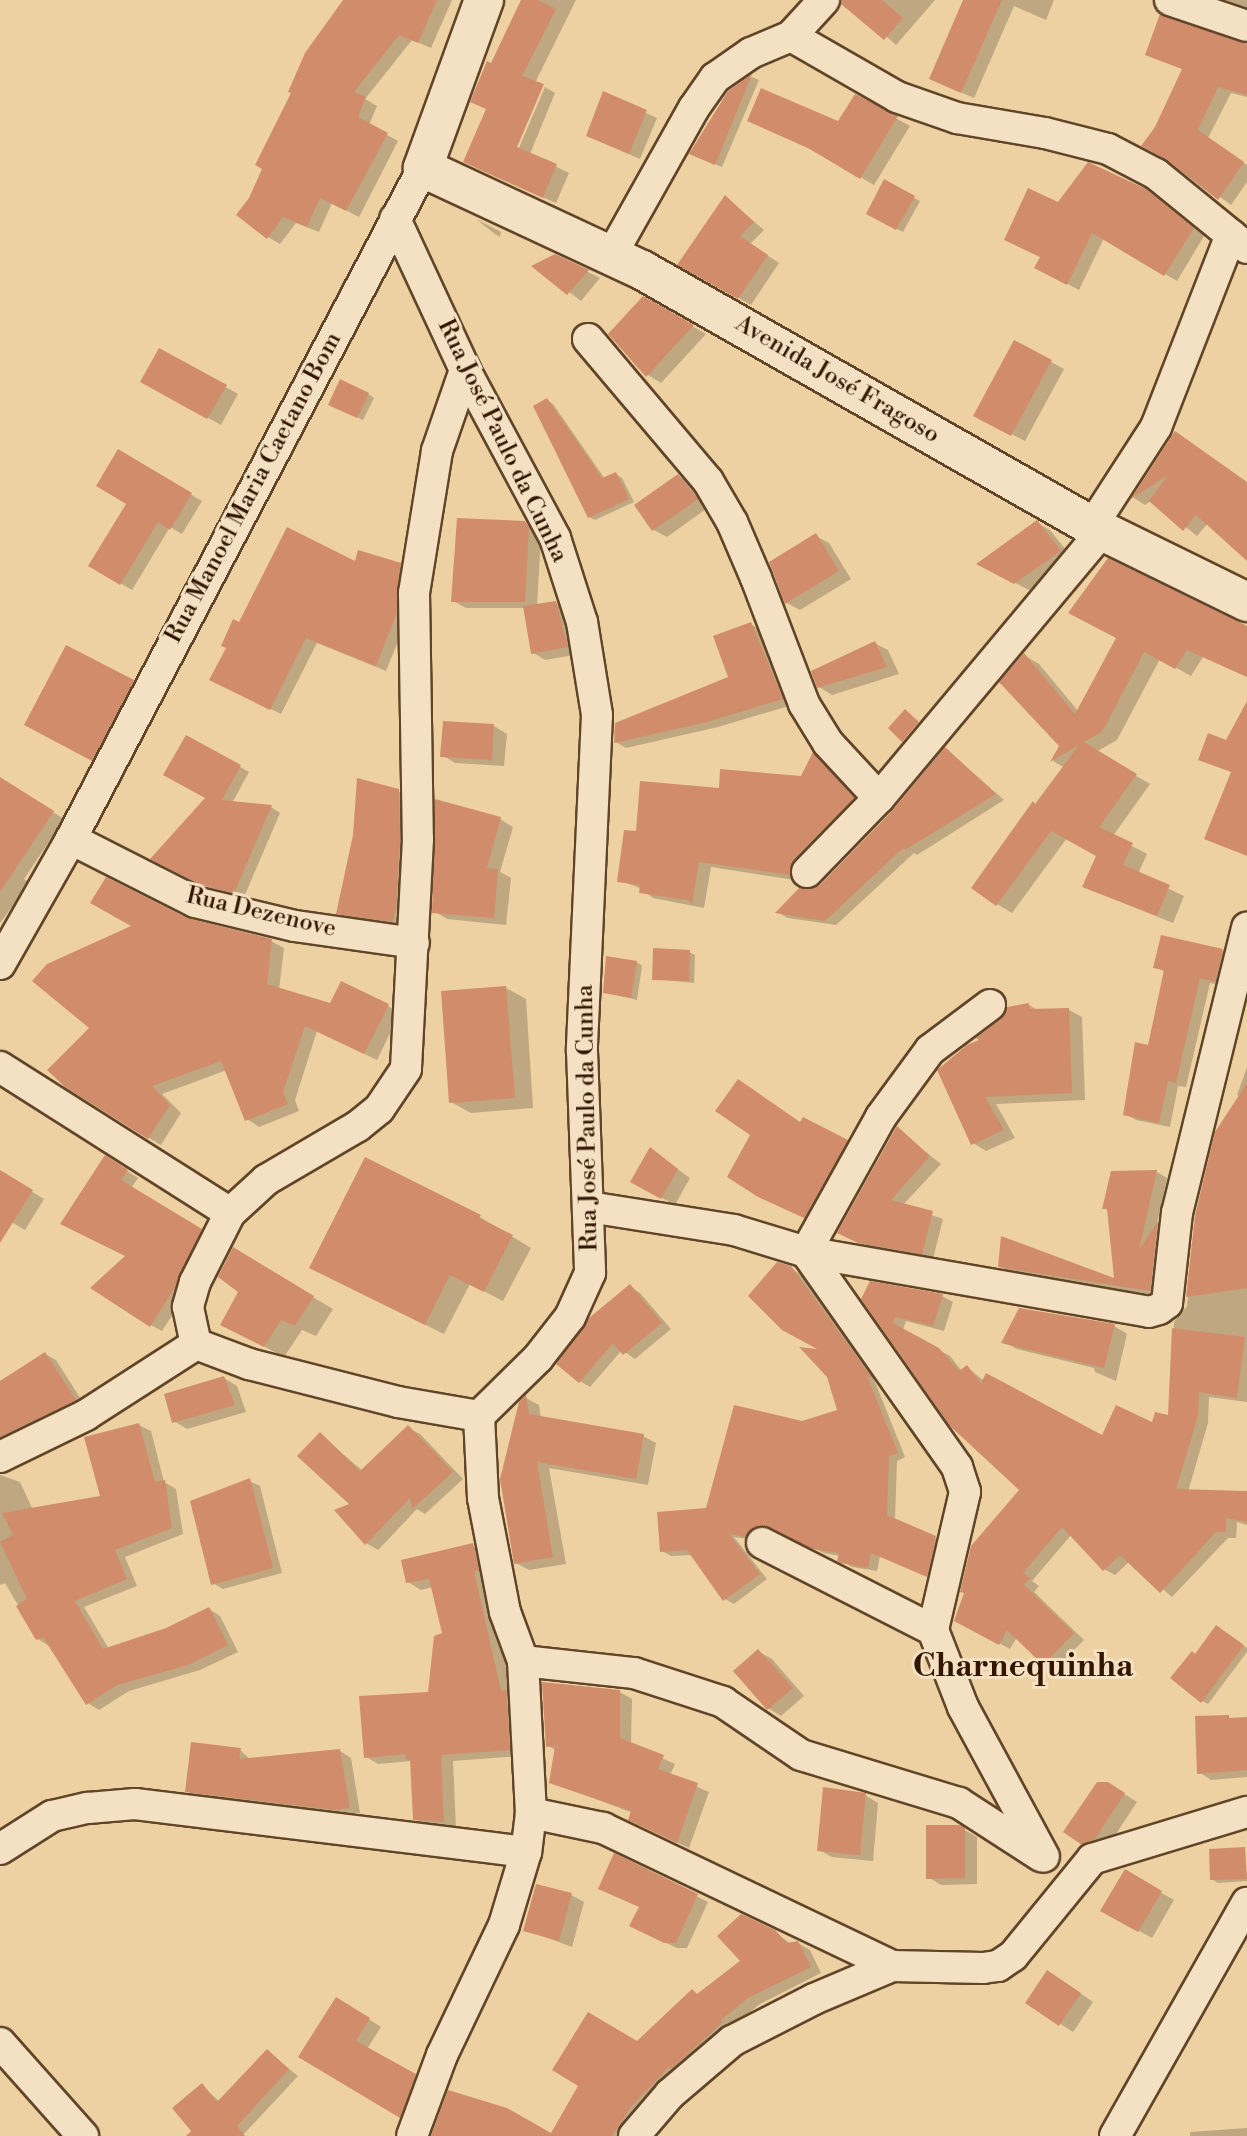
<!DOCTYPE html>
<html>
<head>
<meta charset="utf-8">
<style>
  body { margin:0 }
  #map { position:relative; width:1247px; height:2136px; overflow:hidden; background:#eed1a2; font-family:"Libre Bodoni",serif }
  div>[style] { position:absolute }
  .shadow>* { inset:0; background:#0003 }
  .building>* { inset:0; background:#d18d6b }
  .roads { filter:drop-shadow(2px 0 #614528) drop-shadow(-2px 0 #614528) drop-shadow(0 2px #614528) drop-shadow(0 -2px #614528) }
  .minor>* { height:30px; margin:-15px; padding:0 15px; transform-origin:15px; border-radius:15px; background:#f4e1c3 }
  .tertiary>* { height:38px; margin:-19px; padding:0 19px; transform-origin:19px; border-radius:19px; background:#f4e1c3 }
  span { translate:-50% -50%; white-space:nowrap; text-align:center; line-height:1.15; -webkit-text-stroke:6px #f4e1c3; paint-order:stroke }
  .street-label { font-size:24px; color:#321600 }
  .district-label { font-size:32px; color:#321600; font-weight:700 }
</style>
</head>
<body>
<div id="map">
  <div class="shadow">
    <i style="clip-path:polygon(345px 0,452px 0,431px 48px,412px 40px,365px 99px,377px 106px,369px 125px,398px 141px,359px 217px,332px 203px,319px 232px,296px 223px,280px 244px,268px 237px,251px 199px)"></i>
    <i style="clip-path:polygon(523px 0,576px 0,535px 83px,512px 156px,515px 157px,545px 87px,555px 93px,530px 154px,569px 173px,556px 203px,478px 169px,488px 110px)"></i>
    <i style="clip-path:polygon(845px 0,935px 0,896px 45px)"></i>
    <i style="clip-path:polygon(966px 0,1054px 0,1046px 20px,1014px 6px,974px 98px,944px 85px)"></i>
    <i style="clip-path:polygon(1223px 0,1247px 0,1247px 8px)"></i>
    <i style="clip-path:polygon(1247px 44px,1247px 97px,1231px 93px,1208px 138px,1247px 165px,1247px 182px,1231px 205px,1171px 160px,1157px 128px,1184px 70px,1148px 54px)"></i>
    <i style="clip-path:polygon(752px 77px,759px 80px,722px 167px,697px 156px,729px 92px)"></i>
    <i style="clip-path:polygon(604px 94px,657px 118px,640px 159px,599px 141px)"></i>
    <i style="clip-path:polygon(856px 96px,910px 126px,874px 185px,821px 154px,749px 121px,839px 124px)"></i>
    <i style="clip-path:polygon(885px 182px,920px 201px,903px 232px,868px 213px)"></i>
    <i style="clip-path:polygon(1145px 191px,1204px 236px,1177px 281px,1104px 238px,1079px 290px,1049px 274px,1042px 257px,1059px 205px)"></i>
    <i style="clip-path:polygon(725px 197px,764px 230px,750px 244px,779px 263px,751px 305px,680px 264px)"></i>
    <i style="clip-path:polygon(476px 219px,501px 232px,500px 237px,495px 234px)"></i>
    <i style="clip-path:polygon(555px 256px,600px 278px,581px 301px,535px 266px)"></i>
    <i style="clip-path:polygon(643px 298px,706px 334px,661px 383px,648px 375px,610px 334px)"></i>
    <i style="clip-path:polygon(1014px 342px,1064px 369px,1025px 441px,988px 422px)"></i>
    <i style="clip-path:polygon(160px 350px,238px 394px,221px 425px,142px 381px)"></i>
    <i style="clip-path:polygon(368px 394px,374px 398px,363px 420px,336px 407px)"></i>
    <i style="clip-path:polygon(547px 400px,553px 404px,605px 479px,616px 474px,622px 478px,634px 502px,595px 520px,589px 517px)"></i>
    <i style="clip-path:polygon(1176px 434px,1247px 483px,1247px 559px,1208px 523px,1197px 536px,1152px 500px,1145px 505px,1134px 498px)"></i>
    <i style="clip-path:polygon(119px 452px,202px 501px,182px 534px,170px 527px,132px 590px,91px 566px,129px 503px)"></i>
    <i style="clip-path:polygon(679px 476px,692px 484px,709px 507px,667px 537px,654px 530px,637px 506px)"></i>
    <i style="clip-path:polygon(525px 523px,541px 536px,537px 606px,556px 603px,569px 610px,580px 654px,545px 660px,532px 652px,525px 608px,466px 608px,453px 601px)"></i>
    <i style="clip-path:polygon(1037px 523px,1050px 530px,1073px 559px,1029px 590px,991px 570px)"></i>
    <i style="clip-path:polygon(816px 536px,829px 543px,851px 579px,800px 610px,787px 603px)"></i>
    <i style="clip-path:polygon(356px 564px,400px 565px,410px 571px,406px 622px,386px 671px,317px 643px,281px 714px,222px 685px,240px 625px)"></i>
    <i style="clip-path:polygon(751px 624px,761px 631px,792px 705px,718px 727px,626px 748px,616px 742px,731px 678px)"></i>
    <i style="clip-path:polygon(1247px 629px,1247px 677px,1203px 657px,1191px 676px,1160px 659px,1117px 740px,1096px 752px,1150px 784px,1113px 836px,1147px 854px,1138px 874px,1184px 896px,1173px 923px,1084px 887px,1099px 856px,1067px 838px,1012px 913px,997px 904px,1037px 805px,1065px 768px,1053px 761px,1061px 746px,1024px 655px,1039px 664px,1079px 712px,1118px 637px)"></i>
    <i style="clip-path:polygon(874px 643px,888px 650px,899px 674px,832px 695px,819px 687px)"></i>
    <i style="clip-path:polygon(67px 648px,153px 693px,112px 770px,46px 736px)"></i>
    <i style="clip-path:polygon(494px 726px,507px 734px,504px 766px,455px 763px,442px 755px)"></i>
    <i style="clip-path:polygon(187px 737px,249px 772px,232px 803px,271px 807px,280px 813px,244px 897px,213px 889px,162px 864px,208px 798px)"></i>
    <i style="clip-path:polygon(946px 749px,1004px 800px,917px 855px,914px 853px,836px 925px,788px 918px,779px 913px,821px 886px,893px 812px)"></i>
    <i style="clip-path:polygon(813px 755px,825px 762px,865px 805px,801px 881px,711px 867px,704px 908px,653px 898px,642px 889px,619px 880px,638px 833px,721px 790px,802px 778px)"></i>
    <i style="clip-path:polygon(0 779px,64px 819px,24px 879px,30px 883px,0 923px)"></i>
    <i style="clip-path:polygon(398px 791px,410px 798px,404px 927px,349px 919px,338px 913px)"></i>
    <i style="clip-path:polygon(500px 819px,513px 827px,500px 872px,511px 878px,506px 925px,447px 919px,434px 911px)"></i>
    <i style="clip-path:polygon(186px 920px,271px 941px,284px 948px,279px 990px,331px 1006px,388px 1006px,400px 1013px,377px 1060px,317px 1031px,295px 1100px,299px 1111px,259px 1127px,247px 1119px,227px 1070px,162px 1094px,181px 1113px,161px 1145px,149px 1138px,92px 1028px)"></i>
    <i style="clip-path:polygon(1222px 951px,1232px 957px,1225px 986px,1210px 983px,1186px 1087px,1178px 1086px,1170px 1127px,1136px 1120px,1126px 1114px,1150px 1048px,1166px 973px,1156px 967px)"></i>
    <i style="clip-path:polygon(689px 952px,695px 955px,694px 983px,654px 979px)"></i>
    <i style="clip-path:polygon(637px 962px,642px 966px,637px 1000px,605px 992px)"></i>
    <i style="clip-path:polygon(506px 988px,526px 999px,533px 1108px,471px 1113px,451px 1102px)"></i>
    <i style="clip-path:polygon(1029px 1005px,1039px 1011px,1069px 1010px,1082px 1017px,1085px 1100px,996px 1104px,1015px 1138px,986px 1151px,973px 1143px,983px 1040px)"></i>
    <i style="clip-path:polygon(1247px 1067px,1247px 1402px,1209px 1397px,1208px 1423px,1188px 1492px,1247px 1494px,1247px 1525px,1237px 1522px,1236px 1538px,1228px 1538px,1172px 1597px,1130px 1561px,1115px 1575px,1104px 1569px,1072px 1534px,1032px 1581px,1039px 1586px,1034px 1592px,1084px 1640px,1055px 1669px,1017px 1637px,1010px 1649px,956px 1620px,1022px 1490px,864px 1299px,942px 1296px,953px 1302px,944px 1331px,906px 1321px,903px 1330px,950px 1356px,962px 1371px,967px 1367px,984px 1381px,1103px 1438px,1170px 1418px,1174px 1322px,1187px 1306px,1197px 1216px,1241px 1097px,1237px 1095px)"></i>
    <i style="clip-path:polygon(802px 1124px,857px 1147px,815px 1222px,770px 1202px)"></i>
    <i style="clip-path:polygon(897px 1129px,941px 1164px,903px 1205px,943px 1219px,933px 1259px,872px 1248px,851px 1239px)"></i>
    <i style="clip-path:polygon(651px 1150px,690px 1178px,675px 1205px,633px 1182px)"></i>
    <i style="clip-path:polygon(106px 1158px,138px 1178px,131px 1188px,212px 1237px,186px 1294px,162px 1331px,151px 1325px,128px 1256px)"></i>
    <i style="clip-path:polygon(0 1172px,44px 1199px,25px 1230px,0 1215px)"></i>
    <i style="clip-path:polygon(1157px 1172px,1167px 1178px,1157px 1223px,1169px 1229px,1161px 1296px,1011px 1273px,1000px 1266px,1116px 1281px,1109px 1211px,1104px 1208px)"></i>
    <i style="clip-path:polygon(480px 1217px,531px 1248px,503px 1301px,470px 1284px,444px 1334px,330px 1278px)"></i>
    <i style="clip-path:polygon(234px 1250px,333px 1309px,316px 1336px,302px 1330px,284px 1357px,242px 1335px)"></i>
    <i style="clip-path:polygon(790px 1268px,800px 1274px,877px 1379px,873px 1377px,905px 1457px,897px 1461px,895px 1521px,944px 1543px,936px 1580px,880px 1556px,877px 1571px,852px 1567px,840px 1560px,840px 1556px,824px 1553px,770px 1529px,755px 1540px,734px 1537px,767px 1579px,734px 1604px,725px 1599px,692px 1555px,671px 1556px,662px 1551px,802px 1424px,839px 1412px,825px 1352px)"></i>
    <i style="clip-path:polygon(630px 1287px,640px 1293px,671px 1329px,635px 1359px,622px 1350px,590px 1387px,580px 1381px)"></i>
    <i style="clip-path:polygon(1114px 1326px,1127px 1334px,1116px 1381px,1095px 1372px,1094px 1368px,1017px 1349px,1004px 1342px)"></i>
    <i style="clip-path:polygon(45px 1354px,56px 1360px,86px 1407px,0 1452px,0 1383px)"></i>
    <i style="clip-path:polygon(224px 1378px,237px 1386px,246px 1412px,187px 1429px,174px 1421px)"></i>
    <i style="clip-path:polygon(526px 1398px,539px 1405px,541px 1418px,643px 1436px,656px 1443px,648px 1485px,549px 1468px,566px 1564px,529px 1570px,516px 1563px)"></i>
    <i style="clip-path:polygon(139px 1425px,151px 1431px,164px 1482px,176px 1489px,183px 1534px,125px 1557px,137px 1586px,84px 1607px,109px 1649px,166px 1630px,209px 1609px,220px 1616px,238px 1652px,200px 1670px,129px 1691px,99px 1710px,88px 1703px,49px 1646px,38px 1639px,5px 1583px,0 1585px,0 1475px,20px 1482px,33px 1510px,102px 1497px)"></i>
    <i style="clip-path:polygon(408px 1428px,420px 1434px,463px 1479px,425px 1514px,417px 1509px,378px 1550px,366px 1543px,320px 1435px,363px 1471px)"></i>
    <i style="clip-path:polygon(249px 1481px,260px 1486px,282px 1573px,223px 1589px,213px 1583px)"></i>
    <i style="clip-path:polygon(473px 1546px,486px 1553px,486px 1578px,513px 1696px,522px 1756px,453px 1761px,456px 1828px,428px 1826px,415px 1819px,412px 1761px,378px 1764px,365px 1756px,429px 1694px,444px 1634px,433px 1587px,421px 1590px,408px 1582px)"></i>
    <i style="clip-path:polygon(1223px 1631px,1247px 1648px,1247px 1652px,1208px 1704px,1202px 1701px,1196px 1656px)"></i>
    <i style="clip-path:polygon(759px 1652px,772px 1659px,804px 1696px,781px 1716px,768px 1708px)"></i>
    <i style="clip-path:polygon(620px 1692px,632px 1699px,631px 1744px,675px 1764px,670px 1775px,709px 1792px,689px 1848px,642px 1826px,633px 1813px,551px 1782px,557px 1751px,548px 1746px)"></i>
    <i style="clip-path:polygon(1247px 1718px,1247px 1777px,1211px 1780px,1199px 1772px)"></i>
    <i style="clip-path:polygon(240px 1750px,251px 1760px,340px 1751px,351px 1758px,360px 1813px,325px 1813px,198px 1798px,187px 1791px)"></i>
    <i style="clip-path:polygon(1121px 1792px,1137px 1802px,1108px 1846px,1096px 1851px,1083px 1843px)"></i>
    <i style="clip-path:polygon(865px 1795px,878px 1803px,873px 1861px,832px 1857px,819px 1850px)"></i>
    <i style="clip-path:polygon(959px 1827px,977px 1837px,977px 1884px,941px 1885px,928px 1877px)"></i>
    <i style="clip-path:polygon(1244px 1849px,1247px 1881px,1218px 1883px,1212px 1879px)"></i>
    <i style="clip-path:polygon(615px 1856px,708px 1902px,687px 1948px,677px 1948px,643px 1932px,641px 1907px)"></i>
    <i style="clip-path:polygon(1125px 1872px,1174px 1900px,1152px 1938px,1103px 1911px)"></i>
    <i style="clip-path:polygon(571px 1895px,584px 1902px,572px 1947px,526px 1930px)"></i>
    <i style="clip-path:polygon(774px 1932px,791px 1944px,798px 1943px,810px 1950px,821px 1973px,760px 2004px,731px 2027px,627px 2136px,433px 2136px,551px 2136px,637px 2043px,692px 1991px,699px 1995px)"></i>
    <i style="clip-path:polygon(1061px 1980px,1093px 2002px,1073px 2032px,1028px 2003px)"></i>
    <i style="clip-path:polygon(348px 2006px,381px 2027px,367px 2049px,427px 2083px,412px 2123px,301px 2056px)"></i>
    <i style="clip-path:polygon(268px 2052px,298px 2076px,242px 2136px,197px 2136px,202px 2086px,220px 2102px)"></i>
    <i style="clip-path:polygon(1247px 2128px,1247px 2136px,1190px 2136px,1190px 2132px)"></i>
  </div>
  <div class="building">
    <i style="clip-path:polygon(343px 0,437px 0,418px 43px,399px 35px,354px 92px,366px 97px,358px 117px,388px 133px,346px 211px,320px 198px,307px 227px,283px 217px,267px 239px,236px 215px,249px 198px,262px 169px,255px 165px,291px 93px,288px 92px,305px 53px)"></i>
    <i style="clip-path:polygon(521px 0,538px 0,556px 9px,522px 76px,544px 84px,517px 147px,557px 164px,543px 198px,463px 162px,486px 109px,470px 102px,487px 61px,491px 63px)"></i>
    <i style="clip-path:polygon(842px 0,882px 0,903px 18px,884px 40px,841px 4px)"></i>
    <i style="clip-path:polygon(963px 0,1002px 0,961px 93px,929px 79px)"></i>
    <i style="clip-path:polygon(1160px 14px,1247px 44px,1247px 95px,1218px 87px,1198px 130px,1244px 162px,1218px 200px,1167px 160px,1141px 146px,1155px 127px,1182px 69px,1145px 55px)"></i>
    <i style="clip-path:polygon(752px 74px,715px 165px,689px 154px,728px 91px)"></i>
    <i style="clip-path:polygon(761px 88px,838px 121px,855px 94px,898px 116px,860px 179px,808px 148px,747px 121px)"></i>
    <i style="clip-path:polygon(603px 91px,647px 110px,629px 154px,586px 136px)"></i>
    <i style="clip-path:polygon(1088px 162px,1146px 189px,1194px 228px,1164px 276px,1092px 233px,1067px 285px,1034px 268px,1040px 257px,1004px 240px,1028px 188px,1058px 202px)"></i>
    <i style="clip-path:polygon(884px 179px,915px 196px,896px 230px,866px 214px)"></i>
    <i style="clip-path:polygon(725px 195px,754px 222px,740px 236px,768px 255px,738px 299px,677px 265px)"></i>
    <i style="clip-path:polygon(555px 254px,589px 270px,567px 295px,531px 266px)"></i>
    <i style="clip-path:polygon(643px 296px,694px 325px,646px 377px,608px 334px)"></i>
    <i style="clip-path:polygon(1014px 340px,1052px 360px,1011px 436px,973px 416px)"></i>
    <i style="clip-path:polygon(159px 348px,227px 385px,207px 419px,140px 382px)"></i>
    <i style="clip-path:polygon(340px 379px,369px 393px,357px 418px,328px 405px)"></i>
    <i style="clip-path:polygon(547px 398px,602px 478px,616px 472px,629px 499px,588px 518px,533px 406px)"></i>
    <i style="clip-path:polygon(1175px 431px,1247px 482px,1247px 561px,1196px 515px,1183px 531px,1149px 501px,1168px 475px,1131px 499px)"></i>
    <i style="clip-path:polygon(118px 449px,192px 493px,170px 530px,158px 522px,120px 585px,88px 566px,126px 504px,96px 486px)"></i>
    <i style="clip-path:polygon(678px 474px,698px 499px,652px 531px,634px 505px)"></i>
    <i style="clip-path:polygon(457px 518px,525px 521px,529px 527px,525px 602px,451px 602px)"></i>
    <i style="clip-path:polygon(1037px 520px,1061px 551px,1014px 584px,976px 564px)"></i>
    <i style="clip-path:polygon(287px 527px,355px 561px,358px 550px,401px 563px,396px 615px,376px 666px,306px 638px,270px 710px,209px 680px,226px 648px,221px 646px,233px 619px,239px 622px)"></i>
    <i style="clip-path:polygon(816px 533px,839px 571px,785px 604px,769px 562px)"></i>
    <i style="clip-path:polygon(1108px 558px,1247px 626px,1247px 677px,1187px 650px,1175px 669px,1144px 652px,1102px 732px,1084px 742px,1137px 774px,1099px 827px,1133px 843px,1123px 865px,1170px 885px,1157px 916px,1082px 887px,1096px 856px,1051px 831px,996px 906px,971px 888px,1033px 801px,1035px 804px,1079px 745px,1050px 762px,1059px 746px,999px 682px,1024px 653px,1075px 714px,1116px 638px,1068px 613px)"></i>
    <i style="clip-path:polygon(556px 601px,568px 647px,531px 654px,523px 606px)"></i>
    <i style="clip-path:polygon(751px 622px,783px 699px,707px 722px,614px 743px,615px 723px,728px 677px,713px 636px)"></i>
    <i style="clip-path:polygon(875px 641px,887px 667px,817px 688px,811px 671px)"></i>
    <i style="clip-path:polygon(66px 645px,134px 680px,92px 761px,24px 725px)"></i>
    <i style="clip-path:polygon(1247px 701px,1247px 856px,1204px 839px,1231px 772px,1198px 760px,1208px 733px,1226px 740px)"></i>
    <i style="clip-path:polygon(905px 709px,919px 722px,902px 742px,888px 728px)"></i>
    <i style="clip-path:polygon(443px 721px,494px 724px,492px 760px,440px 757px)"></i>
    <i style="clip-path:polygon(186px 735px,241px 765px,222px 800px,272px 805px,234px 893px,201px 885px,150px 859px,205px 798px,163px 775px)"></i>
    <i style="clip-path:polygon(945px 747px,996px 794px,905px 850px,903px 848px,825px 921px,775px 913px,799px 888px,811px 889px,820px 885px,892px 811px)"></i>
    <i style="clip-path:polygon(813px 752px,854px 798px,794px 859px,790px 875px,699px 862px,692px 904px,688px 900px,639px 893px,640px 885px,617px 882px,624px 830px,636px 831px,640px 781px,719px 788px,720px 769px,801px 776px)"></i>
    <i style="clip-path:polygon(0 777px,54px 811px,0 892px)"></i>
    <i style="clip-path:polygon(357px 778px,399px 789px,400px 839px,396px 909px,392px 922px,336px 914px,353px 835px)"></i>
    <i style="clip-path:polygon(435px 799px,501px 817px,487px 868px,498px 869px,494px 918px,432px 913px)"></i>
    <i style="clip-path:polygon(106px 877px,187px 918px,272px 939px,267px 984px,330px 1003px,341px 981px,389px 1004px,364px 1054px,305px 1026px,283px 1092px,288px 1104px,245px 1121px,221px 1061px,152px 1086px,170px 1105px,148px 1139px,65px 1087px,47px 1070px,89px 1028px,32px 981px,47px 964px,131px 926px,90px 903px)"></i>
    <i style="clip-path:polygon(1161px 935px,1223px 949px,1215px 982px,1200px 978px,1176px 1083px,1168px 1081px,1159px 1123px,1123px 1115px,1135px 1042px,1148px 1045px,1164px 970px,1153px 968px)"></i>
    <i style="clip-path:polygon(653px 948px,690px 950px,689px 981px,652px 980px)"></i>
    <i style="clip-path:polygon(606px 956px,637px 961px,631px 998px,603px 993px)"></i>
    <i style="clip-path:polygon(506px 986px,515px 1098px,449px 1103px,441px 991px)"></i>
    <i style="clip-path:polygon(1029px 1003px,1030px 1009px,1069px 1008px,1072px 1093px,985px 1097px,1004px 1130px,971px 1145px,937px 1070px,967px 1045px,979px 1040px,976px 1038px,1001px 1019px,1007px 1007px)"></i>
    <i style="clip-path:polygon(738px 1079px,800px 1122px,803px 1117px,848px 1140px,804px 1218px,758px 1197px,727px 1177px,750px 1135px,715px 1111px)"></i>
    <i style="clip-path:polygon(1247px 1083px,1247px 1288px,1186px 1297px,1195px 1216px,1215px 1132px)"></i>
    <i style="clip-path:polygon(897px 1126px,930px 1156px,891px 1200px,933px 1211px,922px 1254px,858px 1243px,837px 1233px)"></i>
    <i style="clip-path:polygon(650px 1147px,678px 1169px,661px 1199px,630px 1182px)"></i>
    <i style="clip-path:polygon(105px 1155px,128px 1170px,121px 1180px,202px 1229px,175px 1287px,150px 1327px,90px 1288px,125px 1256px,60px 1224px)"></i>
    <i style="clip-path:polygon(365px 1157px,481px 1215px,479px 1218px,513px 1235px,484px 1292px,450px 1275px,425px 1325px,309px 1268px)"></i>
    <i style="clip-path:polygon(0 1170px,33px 1190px,0 1243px)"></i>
    <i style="clip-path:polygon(1157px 1170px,1139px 1250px,1158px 1221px,1150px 1291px,998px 1267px,1001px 1236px,1114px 1278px,1107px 1209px,1102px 1209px,1111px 1171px)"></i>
    <i style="clip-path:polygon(233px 1247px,314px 1296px,295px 1326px,281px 1320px,264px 1347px,220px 1325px,238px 1292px,218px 1277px)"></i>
    <i style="clip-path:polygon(777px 1262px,791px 1266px,873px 1379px,867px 1376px,898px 1453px,889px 1456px,887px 1515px,936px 1536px,927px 1577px,871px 1553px,868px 1568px,841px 1563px,837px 1561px,839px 1553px,813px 1549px,760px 1525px,745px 1537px,729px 1534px,760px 1574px,723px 1601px,687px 1550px,660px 1552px,657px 1512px,706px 1508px,734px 1405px,802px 1421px,837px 1410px,827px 1377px,799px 1347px,817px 1349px,782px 1330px,748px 1296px)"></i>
    <i style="clip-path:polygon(870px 1281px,943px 1294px,933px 1326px,895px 1317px,893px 1323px,939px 1348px,959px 1371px,967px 1365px,981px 1383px,986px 1373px,1102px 1435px,1116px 1405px,1152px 1422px,1155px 1412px,1168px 1415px,1172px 1328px,1245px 1337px,1237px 1398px,1199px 1392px,1198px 1416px,1176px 1489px,1247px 1491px,1247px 1522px,1226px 1518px,1226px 1532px,1216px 1532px,1160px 1593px,1120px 1555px,1103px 1571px,1062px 1527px,1023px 1573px,1030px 1578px,1024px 1585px,1074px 1633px,1043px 1665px,1007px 1630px,999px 1645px,954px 1621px,964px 1593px,960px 1592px,971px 1546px,1019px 1490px,950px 1426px,861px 1299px)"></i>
    <i style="clip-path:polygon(630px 1284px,662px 1323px,623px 1355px,613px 1343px,579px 1383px,556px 1364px,589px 1318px)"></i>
    <i style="clip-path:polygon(1019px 1308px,1115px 1324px,1104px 1368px,1001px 1343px)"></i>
    <i style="clip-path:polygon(45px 1352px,76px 1400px,0 1437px,0 1381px)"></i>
    <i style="clip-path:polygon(224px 1376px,235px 1405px,172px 1423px,164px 1394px)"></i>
    <i style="clip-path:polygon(526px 1395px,529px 1414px,644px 1434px,636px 1479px,537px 1462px,553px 1557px,514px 1564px,500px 1479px,519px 1402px)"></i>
    <i style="clip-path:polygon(139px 1423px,155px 1482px,165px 1480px,172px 1528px,115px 1550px,127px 1579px,75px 1601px,103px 1649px,166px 1628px,209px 1607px,228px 1645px,188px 1665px,117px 1685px,86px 1705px,43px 1637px,36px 1640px,16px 1606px,27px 1599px,0 1542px,13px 1535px,2px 1513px,100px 1496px,84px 1437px)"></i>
    <i style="clip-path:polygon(408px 1425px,453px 1472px,412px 1509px,410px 1498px,365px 1545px,334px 1510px,349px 1504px,297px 1456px,320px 1432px,360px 1471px)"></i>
    <i style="clip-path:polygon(250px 1478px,273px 1568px,211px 1585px,190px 1501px)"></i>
    <i style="clip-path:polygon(473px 1543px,479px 1570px,474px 1571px,501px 1691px,506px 1690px,510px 1750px,441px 1755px,444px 1822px,413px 1820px,410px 1760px,405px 1759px,406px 1754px,364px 1758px,359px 1696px,428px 1692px,434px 1636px,442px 1633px,429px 1579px,406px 1583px,401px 1560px)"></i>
    <i style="clip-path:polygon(1216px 1625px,1244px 1645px,1201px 1703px,1170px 1678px,1192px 1651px,1195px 1654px)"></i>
    <i style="clip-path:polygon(758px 1649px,793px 1688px,767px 1710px,733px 1671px)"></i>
    <i style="clip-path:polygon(542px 1682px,620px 1690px,620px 1738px,664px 1755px,658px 1769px,698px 1783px,677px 1843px,628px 1820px,631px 1811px,549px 1783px,555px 1746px,546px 1747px)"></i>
    <i style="clip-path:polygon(1229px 1715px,1229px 1718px,1247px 1717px,1247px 1770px,1197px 1774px,1195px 1716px)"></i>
    <i style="clip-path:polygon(191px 1742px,241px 1748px,239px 1759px,340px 1749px,350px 1808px,335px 1810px,185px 1792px)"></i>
    <i style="clip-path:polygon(1097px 1782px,1108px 1782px,1125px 1793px,1095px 1839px,1082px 1845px,1063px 1832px)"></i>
    <i style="clip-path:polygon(823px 1787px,866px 1793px,860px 1855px,817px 1851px)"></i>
    <i style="clip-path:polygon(926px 1825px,960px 1825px,965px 1828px,965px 1878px,926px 1879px)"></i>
    <i style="clip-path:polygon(1245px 1847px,1247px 1879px,1210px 1880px,1209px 1849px)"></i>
    <i style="clip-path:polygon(614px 1853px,698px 1894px,676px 1943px,664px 1943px,629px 1926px,639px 1907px,598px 1889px)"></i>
    <i style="clip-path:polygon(1125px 1869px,1162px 1891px,1138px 1932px,1100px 1911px)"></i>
    <i style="clip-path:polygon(536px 1884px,572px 1893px,559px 1941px,523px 1931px)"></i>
    <i style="clip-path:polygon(741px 1914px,775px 1930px,787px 1943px,798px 1941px,811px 1967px,748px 1998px,721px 2020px,723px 2022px,671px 2069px,669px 2067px,630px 2108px,612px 2136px,431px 2136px,448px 2090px,507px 2108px,551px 2133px,578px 2086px,552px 2070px,588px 2012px,637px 2041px,692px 1989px,697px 1994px,740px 1961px,717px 1936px)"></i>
    <i style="clip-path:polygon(1047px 1970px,1081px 1993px,1059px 2026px,1025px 2003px)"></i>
    <i style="clip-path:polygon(336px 1997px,370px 2018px,356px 2041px,416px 2074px,400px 2118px,298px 2057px)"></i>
    <i style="clip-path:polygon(267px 2049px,289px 2069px,237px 2126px,245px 2136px,186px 2136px,191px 2131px,172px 2108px,202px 2083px,217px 2102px)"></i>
  </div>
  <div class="roads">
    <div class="minor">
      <i style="left:1170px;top:0;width:81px;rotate:18.7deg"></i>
      <i style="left:791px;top:36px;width:122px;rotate:29.9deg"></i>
      <i style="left:897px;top:97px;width:64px;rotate:19.3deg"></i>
      <i style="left:957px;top:118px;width:89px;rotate:9.7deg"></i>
      <i style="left:1045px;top:133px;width:65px;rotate:14.3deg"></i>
      <i style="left:1108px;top:149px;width:54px;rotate:27.5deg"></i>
      <i style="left:1156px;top:174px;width:117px;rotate:39.1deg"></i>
      <i style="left:395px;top:219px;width:166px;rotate:65.1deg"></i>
      <i style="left:465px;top:370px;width:191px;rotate:61.8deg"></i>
      <i style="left:555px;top:538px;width:88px;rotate:72.2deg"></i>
      <i style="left:582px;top:622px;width:94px;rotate:80.8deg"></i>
      <i style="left:597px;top:715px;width:336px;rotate:92.6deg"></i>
      <i style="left:582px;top:1051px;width:222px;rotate:87.9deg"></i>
      <i style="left:590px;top:1273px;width:48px;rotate:114.4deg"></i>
      <i style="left:570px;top:1317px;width:52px;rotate:128deg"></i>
      <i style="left:538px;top:1358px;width:83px;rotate:135.5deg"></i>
      <i style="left:479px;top:1416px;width:82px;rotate:87.2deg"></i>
      <i style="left:483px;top:1498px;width:116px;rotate:79.1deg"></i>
      <i style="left:505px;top:1612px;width:52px;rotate:69.8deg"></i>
      <i style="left:523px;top:1661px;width:152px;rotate:87deg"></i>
      <i style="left:531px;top:1813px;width:39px;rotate:97deg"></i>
      <i style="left:526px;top:1852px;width:76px;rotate:106.8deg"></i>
      <i style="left:504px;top:1925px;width:144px;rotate:115.5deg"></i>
      <i style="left:442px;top:2055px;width:86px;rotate:110.3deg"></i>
      <i style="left:612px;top:254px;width:167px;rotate:-60.7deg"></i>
      <i style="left:694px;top:108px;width:37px;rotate:-55deg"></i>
      <i style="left:715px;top:78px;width:44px;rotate:-34.8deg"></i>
      <i style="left:751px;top:53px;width:43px;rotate:-23deg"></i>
      <i style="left:791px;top:36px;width:49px;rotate:-47.5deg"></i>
      <i style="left:588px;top:339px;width:186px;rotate:49.8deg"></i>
      <i style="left:708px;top:481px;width:48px;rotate:59.7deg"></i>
      <i style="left:732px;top:522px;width:61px;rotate:66.8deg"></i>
      <i style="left:756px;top:578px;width:135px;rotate:69.1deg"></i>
      <i style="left:804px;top:704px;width:46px;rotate:58.4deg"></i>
      <i style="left:828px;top:743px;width:75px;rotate:47.2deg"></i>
      <i style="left:465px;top:370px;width:86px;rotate:109.1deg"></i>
      <i style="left:437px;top:451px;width:144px;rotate:99.2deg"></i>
      <i style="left:414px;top:593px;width:246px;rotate:89.1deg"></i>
      <i style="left:418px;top:839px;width:230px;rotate:93deg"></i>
      <i style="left:406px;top:1069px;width:48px;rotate:124deg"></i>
      <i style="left:379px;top:1109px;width:27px;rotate:141deg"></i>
      <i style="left:358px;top:1126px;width:107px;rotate:149.6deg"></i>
      <i style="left:266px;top:1180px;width:49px;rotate:137.5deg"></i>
      <i style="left:230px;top:1213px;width:77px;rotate:116.9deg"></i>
      <i style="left:195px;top:1282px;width:26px;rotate:106deg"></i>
      <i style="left:188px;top:1307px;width:38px;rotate:78deg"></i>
      <i style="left:196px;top:1344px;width:57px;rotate:20.7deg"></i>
      <i style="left:249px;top:1364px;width:154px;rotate:14.3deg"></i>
      <i style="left:398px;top:1402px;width:82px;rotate:9.8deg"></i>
      <i style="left:1092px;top:526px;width:118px;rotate:-57.1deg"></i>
      <i style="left:1156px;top:427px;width:206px;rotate:-68.7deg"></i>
      <i style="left:71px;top:839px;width:139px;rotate:26.9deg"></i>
      <i style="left:195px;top:902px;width:103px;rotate:13.5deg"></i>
      <i style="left:295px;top:926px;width:120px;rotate:8.1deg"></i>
      <i style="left:807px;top:872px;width:103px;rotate:-45.8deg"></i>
      <i style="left:879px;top:798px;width:348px;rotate:-50.1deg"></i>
      <i style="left:0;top:964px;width:144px;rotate:-60.4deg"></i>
      <i style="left:71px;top:839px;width:758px;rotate:-62.32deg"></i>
      <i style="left:990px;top:1005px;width:75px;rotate:143.1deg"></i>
      <i style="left:930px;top:1050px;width:83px;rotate:126.2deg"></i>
      <i style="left:881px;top:1117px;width:154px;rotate:119.1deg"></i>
      <i style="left:806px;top:1252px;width:263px;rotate:54.9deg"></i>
      <i style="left:957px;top:1467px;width:26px;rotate:72deg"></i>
      <i style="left:965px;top:1492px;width:142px;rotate:103.1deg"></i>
      <i style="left:933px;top:1630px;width:83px;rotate:68.7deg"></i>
      <i style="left:963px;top:1707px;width:170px;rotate:61.6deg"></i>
      <i style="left:0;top:1067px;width:272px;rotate:32.4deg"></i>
      <i style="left:589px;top:1207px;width:147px;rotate:9deg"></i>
      <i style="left:734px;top:1230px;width:75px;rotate:17deg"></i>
      <i style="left:806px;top:1252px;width:348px;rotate:9.9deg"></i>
      <i style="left:1149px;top:1312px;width:10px;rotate:-17deg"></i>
      <i style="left:1159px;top:1309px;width:10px;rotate:-37deg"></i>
      <i style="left:1167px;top:1303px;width:91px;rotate:-83.7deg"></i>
      <i style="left:1177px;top:1213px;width:294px;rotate:-76.2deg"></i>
      <i style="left:0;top:1457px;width:96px;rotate:-26deg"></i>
      <i style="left:86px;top:1415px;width:131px;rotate:-32.8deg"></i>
      <i style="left:762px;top:1543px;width:192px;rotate:27deg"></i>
      <i style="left:523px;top:1661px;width:112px;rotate:6.2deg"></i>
      <i style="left:634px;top:1673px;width:94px;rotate:18deg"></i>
      <i style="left:723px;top:1702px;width:94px;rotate:34.2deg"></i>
      <i style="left:801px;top:1755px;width:165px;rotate:16.9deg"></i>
      <i style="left:959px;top:1803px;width:98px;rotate:32.9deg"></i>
      <i style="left:531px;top:1813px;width:74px;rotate:11.8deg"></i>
      <i style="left:603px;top:1828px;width:320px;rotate:25.5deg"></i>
      <i style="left:892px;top:1966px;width:91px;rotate:1.3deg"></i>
      <i style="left:983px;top:1968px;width:15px;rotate:-8deg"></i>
      <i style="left:998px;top:1966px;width:18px;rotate:-34deg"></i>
      <i style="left:1013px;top:1956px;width:125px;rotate:-50.8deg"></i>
      <i style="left:1092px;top:1859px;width:162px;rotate:-16.9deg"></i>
      <i style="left:0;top:1849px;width:62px;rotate:-32.4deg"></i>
      <i style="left:52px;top:1816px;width:37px;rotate:-13deg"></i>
      <i style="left:88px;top:1808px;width:47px;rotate:-4.9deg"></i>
      <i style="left:135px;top:1804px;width:394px;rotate:7deg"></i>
      <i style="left:0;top:2043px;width:125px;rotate:48.3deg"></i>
      <i style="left:634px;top:2136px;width:55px;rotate:-49.4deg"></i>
      <i style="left:670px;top:2094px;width:82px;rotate:-40.5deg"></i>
      <i style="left:732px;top:2041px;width:92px;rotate:-27.1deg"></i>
      <i style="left:814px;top:1999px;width:85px;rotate:-22.9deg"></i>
      <i style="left:1115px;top:2136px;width:268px;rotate:-60.5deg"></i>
    </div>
    <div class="tertiary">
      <i style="left:484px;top:0;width:179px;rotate:110deg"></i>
      <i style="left:423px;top:168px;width:242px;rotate:25deg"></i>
      <i style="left:642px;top:270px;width:518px;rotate:29.64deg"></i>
      <i style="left:1092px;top:526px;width:173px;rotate:26.1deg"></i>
    </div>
  </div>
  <div class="street-label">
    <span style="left:837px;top:380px;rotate:30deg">Avenida José Fragoso</span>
    <span style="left:502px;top:441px;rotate:64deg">Rua José Paulo da Cunha</span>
    <span style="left:254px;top:488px;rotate:-62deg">Rua Manoel Maria Caetano Bom</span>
    <span style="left:261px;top:913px;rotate:13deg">Rua Dezenove</span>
    <span style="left:588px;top:1118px;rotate:-91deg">Rua José Paulo da Cunha</span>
  </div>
  <div class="district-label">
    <span style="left:1023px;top:1666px">Charnequinha</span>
  </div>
</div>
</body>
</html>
